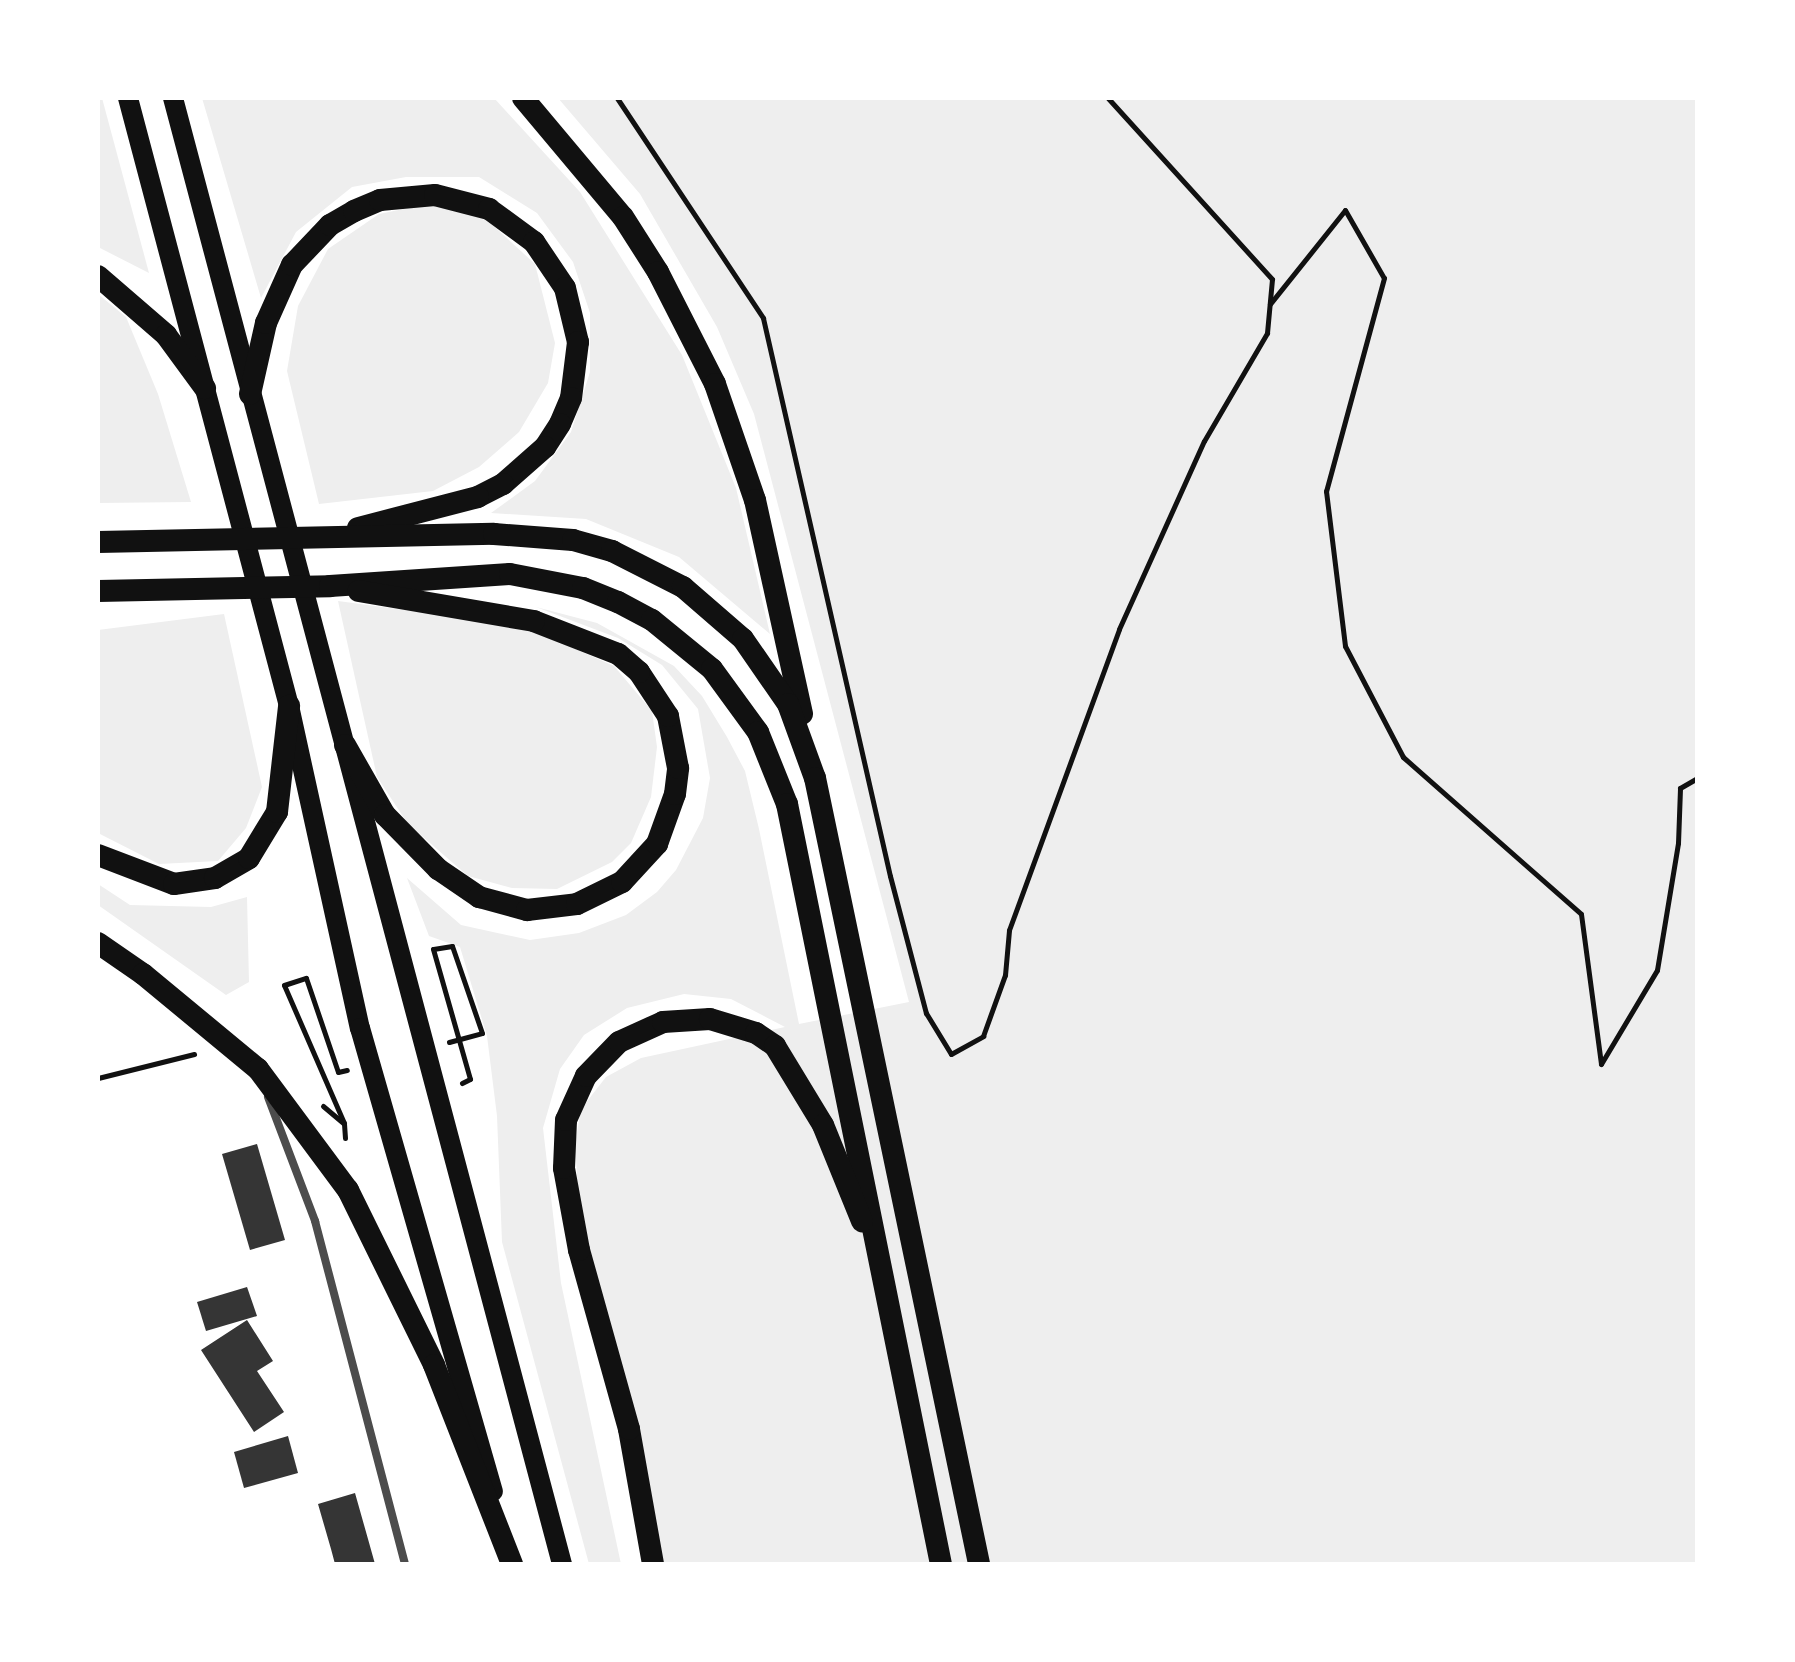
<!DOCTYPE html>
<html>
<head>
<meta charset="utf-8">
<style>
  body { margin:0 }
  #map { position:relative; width:1795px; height:1662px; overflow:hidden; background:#fff; font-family:Helvetica,sans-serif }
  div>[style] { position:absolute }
  .green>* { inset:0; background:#eee }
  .building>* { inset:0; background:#353535 }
  .path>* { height:5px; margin:-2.5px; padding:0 2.5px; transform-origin:2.5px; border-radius:2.5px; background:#111 }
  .minor>* { height:8px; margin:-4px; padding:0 4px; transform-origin:4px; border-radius:4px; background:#4c4c4c }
  .primary>* { height:20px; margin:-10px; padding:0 10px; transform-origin:10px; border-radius:10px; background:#111 }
  .trunk>* { height:22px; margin:-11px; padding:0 11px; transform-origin:11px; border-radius:11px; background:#111 }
  span { translate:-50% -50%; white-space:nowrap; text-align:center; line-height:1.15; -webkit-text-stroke:6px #fff; paint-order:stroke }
  .frame { position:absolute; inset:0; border:100px solid #fff; pointer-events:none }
</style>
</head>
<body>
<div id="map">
  <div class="green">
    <i style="clip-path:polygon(98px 98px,102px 98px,149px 273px,98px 247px)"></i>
    <i style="clip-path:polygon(202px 98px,494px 98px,580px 192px,682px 355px,736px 488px,770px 634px,679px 557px,586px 519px,491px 513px,535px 481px,571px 432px,590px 372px,590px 313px,573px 262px,537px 213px,479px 177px,406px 177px,352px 187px,296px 232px,261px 298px)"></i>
    <i style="clip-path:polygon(558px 98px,1697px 98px,1697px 1564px,653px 1564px,578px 1190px,575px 1144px,581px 1109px,606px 1077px,641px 1058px,785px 1027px,731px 999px,684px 994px,627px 1008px,584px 1035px,560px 1069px,543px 1128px,561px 1283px,621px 1564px,589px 1564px,502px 1242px,497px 1116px,487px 1036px,460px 947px,429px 936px,407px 878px,461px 925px,530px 940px,579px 933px,626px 915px,657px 892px,676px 870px,703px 818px,710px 778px,698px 709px,662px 665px,618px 638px,536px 607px,597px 623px,674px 666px,702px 696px,727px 737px,745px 771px,759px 829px,799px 1024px,909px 1002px,754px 414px,717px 327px,640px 194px)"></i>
    <i style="clip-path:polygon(428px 204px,485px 218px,535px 264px,555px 343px,548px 383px,519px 432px,479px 467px,433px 491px,319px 504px,287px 371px,298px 306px,328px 249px,379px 214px)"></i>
    <i style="clip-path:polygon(98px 294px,126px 317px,158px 394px,191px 502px,98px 503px)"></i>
    <i style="clip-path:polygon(338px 601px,523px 626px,614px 666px,652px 711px,657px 747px,651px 797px,631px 843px,612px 862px,557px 889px,512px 888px,468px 876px,408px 824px,377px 777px)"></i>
    <i style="clip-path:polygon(224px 614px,262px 787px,246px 828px,218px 861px,159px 864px,98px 833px,98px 630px)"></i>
    <i style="clip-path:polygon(98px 884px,130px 905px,211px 907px,247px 897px,249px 982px,226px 995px,98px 905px)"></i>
  </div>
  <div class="building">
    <i style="clip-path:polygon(257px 1144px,285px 1240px,250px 1250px,222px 1154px)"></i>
    <i style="clip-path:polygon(247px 1287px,257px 1316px,206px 1331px,197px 1302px)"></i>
    <i style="clip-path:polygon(247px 1320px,273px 1361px,257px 1371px,284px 1412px,254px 1432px,201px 1350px)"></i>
    <i style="clip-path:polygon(288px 1436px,298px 1473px,244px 1488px,234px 1452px)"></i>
    <i style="clip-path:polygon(355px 1493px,368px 1539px,375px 1564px,335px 1564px,331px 1549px,318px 1504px)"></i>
  </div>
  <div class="path">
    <i style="left:617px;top:98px;width:264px;rotate:56.4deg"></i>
    <i style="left:763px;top:318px;width:572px;rotate:77.18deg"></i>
    <i style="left:890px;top:876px;width:142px;rotate:75.3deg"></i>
    <i style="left:926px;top:1013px;width:48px;rotate:58.6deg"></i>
    <i style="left:951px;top:1054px;width:37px;rotate:-29deg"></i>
    <i style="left:983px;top:1036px;width:65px;rotate:-70.2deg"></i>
    <i style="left:1005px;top:975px;width:45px;rotate:-84.9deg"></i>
    <i style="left:1009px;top:930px;width:320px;rotate:-69.9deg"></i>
    <i style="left:1119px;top:629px;width:206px;rotate:-65.7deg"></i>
    <i style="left:1204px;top:441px;width:125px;rotate:-59.7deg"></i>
    <i style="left:1267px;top:333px;width:54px;rotate:-84.7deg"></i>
    <i style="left:1272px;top:279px;width:244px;rotate:-132.2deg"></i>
    <i style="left:1270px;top:304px;width:120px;rotate:-51.4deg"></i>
    <i style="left:1345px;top:210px;width:78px;rotate:60.2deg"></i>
    <i style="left:1384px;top:278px;width:221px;rotate:105.2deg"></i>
    <i style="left:1326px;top:491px;width:156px;rotate:83deg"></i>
    <i style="left:1345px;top:646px;width:125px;rotate:62.4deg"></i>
    <i style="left:1403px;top:757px;width:237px;rotate:41.4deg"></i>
    <i style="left:1581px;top:914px;width:151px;rotate:82.4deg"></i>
    <i style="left:1601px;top:1064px;width:109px;rotate:-59.2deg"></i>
    <i style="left:1657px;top:970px;width:129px;rotate:-80.6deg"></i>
    <i style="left:1678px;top:843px;width:55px;rotate:-87.9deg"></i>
    <i style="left:1680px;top:788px;width:20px;rotate:-30deg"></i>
    <i style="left:449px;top:1042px;width:34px;rotate:-15deg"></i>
    <i style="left:482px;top:1033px;width:92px;rotate:-109deg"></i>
    <i style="left:452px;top:946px;width:19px;rotate:171deg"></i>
    <i style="left:433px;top:949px;width:135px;rotate:74.1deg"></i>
    <i style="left:470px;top:1079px;width:9px;rotate:153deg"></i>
    <i style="left:98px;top:1078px;width:99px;rotate:-14deg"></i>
    <i style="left:323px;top:1106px;width:26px;rotate:40deg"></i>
    <i style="left:345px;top:1138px;width:15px;rotate:-94deg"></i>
    <i style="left:344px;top:1123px;width:150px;rotate:-113.5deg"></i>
    <i style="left:284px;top:985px;width:23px;rotate:-18deg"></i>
    <i style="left:306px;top:978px;width:99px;rotate:71.2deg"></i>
    <i style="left:338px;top:1072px;width:9px;rotate:-13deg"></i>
  </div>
  <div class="minor">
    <i style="left:268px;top:1097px;width:133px;rotate:69.2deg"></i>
    <i style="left:315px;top:1221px;width:355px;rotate:75.3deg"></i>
  </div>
  <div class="primary">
    <i style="left:128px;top:98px;width:629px;rotate:75.17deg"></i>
    <i style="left:289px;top:706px;width:330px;rotate:77.6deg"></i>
    <i style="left:360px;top:1028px;width:482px;rotate:74deg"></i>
    <i style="left:173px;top:98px;width:1517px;rotate:75.14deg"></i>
  </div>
  <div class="trunk">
    <i style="left:523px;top:98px;width:155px;rotate:50deg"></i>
    <i style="left:623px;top:217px;width:65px;rotate:57.5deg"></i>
    <i style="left:658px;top:272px;width:126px;rotate:63deg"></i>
    <i style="left:715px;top:384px;width:123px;rotate:71deg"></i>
    <i style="left:755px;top:500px;width:219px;rotate:77.6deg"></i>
    <i style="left:98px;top:276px;width:90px;rotate:40.9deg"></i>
    <i style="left:166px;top:335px;width:66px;rotate:53.7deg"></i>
    <i style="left:250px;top:394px;width:73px;rotate:-77.3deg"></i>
    <i style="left:266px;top:323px;width:64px;rotate:-65.9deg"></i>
    <i style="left:292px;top:265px;width:55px;rotate:-46.5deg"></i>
    <i style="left:330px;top:225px;width:28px;rotate:-30deg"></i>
    <i style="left:354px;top:211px;width:28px;rotate:-23deg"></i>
    <i style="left:380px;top:200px;width:55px;rotate:-5.2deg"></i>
    <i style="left:435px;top:195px;width:56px;rotate:14.5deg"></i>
    <i style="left:489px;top:209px;width:56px;rotate:36.3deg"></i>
    <i style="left:534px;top:242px;width:55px;rotate:56deg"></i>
    <i style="left:565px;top:288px;width:56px;rotate:76.5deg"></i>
    <i style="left:578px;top:342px;width:56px;rotate:97.1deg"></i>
    <i style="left:571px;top:398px;width:28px;rotate:113deg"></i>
    <i style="left:560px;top:424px;width:27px;rotate:123deg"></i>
    <i style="left:545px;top:447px;width:56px;rotate:138.6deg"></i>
    <i style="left:503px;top:484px;width:28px;rotate:153deg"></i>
    <i style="left:478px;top:497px;width:124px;rotate:165.5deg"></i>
    <i style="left:98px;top:542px;width:396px;rotate:-1.2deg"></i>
    <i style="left:494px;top:534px;width:79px;rotate:4.3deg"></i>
    <i style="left:573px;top:540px;width:41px;rotate:15.8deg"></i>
    <i style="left:612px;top:551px;width:80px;rotate:26.9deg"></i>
    <i style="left:683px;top:587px;width:79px;rotate:40.9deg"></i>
    <i style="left:743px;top:639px;width:79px;rotate:55.3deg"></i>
    <i style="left:788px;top:704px;width:79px;rotate:70deg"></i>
    <i style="left:815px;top:778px;width:803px;rotate:78.21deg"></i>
    <i style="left:98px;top:591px;width:232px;rotate:-1.2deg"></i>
    <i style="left:330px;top:586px;width:180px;rotate:-3.8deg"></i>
    <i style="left:510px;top:574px;width:74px;rotate:10.9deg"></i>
    <i style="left:583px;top:588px;width:38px;rotate:22deg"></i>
    <i style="left:618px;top:602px;width:38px;rotate:28deg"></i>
    <i style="left:652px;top:620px;width:77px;rotate:39.2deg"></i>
    <i style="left:712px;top:669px;width:78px;rotate:53.9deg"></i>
    <i style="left:758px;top:732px;width:78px;rotate:68.1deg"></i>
    <i style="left:787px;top:804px;width:775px;rotate:78.55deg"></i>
    <i style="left:345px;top:745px;width:81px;rotate:60.3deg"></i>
    <i style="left:385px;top:815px;width:76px;rotate:45.5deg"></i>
    <i style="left:438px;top:869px;width:50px;rotate:34.3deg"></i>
    <i style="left:479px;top:897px;width:50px;rotate:15.2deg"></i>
    <i style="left:527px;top:910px;width:50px;rotate:-6.8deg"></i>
    <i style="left:577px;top:904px;width:50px;rotate:-26.1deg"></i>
    <i style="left:622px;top:882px;width:52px;rotate:-47.4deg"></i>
    <i style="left:657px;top:844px;width:53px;rotate:-70.2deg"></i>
    <i style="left:675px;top:794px;width:26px;rotate:-83deg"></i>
    <i style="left:678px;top:768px;width:53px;rotate:-100.9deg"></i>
    <i style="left:668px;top:716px;width:53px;rotate:-123.4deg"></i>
    <i style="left:639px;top:672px;width:28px;rotate:-139deg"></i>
    <i style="left:618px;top:654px;width:90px;rotate:-158.6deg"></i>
    <i style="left:534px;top:621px;width:178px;rotate:-170.3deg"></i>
    <i style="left:98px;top:855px;width:81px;rotate:20.9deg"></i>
    <i style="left:174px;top:884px;width:41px;rotate:-8.3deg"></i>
    <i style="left:215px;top:878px;width:39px;rotate:-30deg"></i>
    <i style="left:249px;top:858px;width:54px;rotate:-58.7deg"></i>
    <i style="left:277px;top:812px;width:107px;rotate:-83.5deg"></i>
    <i style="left:98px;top:943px;width:55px;rotate:34.6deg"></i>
    <i style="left:143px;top:974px;width:149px;rotate:39.6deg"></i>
    <i style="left:258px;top:1069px;width:151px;rotate:53.4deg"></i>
    <i style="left:348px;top:1190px;width:195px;rotate:63.8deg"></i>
    <i style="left:434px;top:1365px;width:214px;rotate:68.6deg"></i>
    <i style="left:653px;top:1564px;width:137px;rotate:-100.1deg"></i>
    <i style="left:629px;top:1429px;width:186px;rotate:-105.6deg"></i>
    <i style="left:579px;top:1250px;width:83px;rotate:-100.4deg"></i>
    <i style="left:564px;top:1168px;width:48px;rotate:-87.6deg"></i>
    <i style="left:566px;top:1120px;width:48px;rotate:-65.6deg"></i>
    <i style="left:586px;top:1076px;width:47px;rotate:-45.9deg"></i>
    <i style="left:619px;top:1042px;width:48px;rotate:-24.4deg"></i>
    <i style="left:663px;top:1022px;width:47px;rotate:-3.7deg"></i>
    <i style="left:710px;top:1019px;width:48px;rotate:16.9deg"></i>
    <i style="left:756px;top:1033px;width:23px;rotate:34deg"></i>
    <i style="left:775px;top:1046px;width:92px;rotate:58.7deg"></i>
    <i style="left:823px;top:1125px;width:104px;rotate:67.9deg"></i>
  </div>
  <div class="frame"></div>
</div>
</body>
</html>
